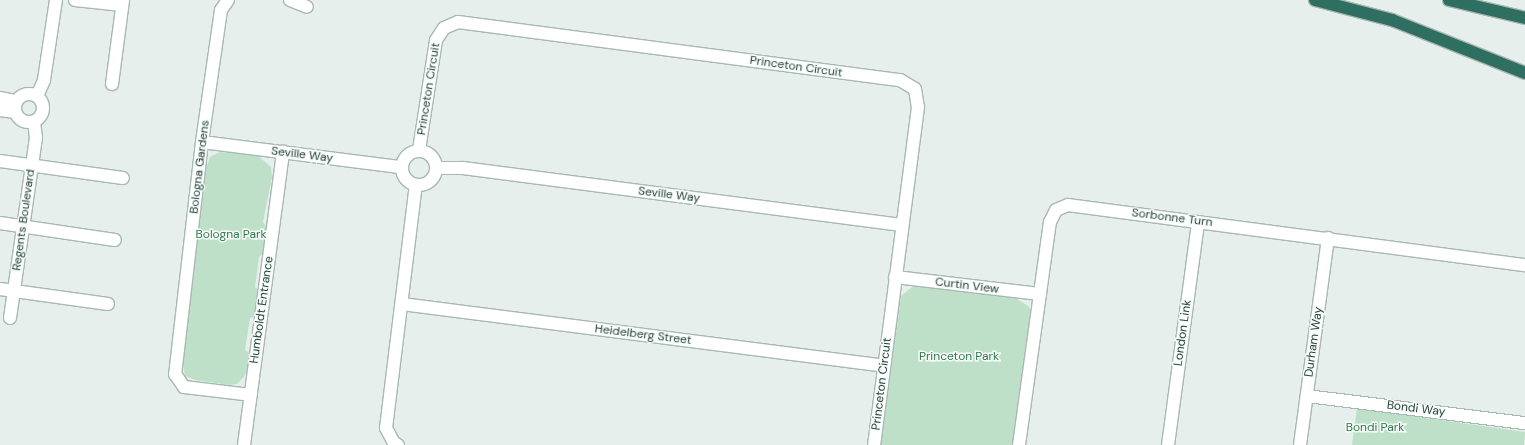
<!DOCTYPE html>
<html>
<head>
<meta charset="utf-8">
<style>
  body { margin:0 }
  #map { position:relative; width:1525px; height:445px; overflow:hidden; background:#e6efeb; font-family:"DM Sans",sans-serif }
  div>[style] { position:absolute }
  .green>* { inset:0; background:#bfe0c8 }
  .roads { filter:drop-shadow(1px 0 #a8b8b2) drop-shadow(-1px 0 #a8b8b2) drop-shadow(0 1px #a8b8b2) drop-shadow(0 -1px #a8b8b2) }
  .street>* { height:12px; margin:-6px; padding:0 6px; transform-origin:6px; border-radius:6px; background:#fff }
  .street>.ring { margin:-6px; padding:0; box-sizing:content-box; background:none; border:12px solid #fff; border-radius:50% }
  .highway>* { height:12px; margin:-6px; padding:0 6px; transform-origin:6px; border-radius:6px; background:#2f6f62 }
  span { translate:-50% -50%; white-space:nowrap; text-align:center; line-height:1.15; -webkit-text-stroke:3px #f7fbf9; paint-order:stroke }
  .street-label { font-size:12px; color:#24423a }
  .park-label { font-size:12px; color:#2d7a4b }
</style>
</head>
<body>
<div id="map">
  <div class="green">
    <i style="clip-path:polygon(220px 152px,257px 155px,271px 167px,272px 177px,263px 222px,267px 227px,263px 253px,259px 257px,255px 287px,259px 291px,255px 316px,250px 318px,245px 350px,250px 354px,249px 365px,244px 377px,237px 384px,229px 385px,195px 380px,185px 376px,183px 365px,206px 168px,210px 157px)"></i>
    <i style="clip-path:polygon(920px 286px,1014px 297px,1028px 306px,1031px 311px,1013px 445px,881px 445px,901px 296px,912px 287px)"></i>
    <i style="clip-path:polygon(1357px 408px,1525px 432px,1524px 445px,1352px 445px)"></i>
  </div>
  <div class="roads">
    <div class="street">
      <i style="left:75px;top:0;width:47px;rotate:6.1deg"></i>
      <i style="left:228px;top:0;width:12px;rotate:125deg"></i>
      <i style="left:221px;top:10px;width:133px;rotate:98.2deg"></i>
      <i style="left:202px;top:142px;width:234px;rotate:96.6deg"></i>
      <i style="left:175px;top:374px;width:16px;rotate:55deg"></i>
      <i style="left:184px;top:387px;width:67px;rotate:6.8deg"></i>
      <i style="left:290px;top:0;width:18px;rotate:22deg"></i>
      <i style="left:112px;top:84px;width:85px;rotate:-82.5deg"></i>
      <i class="ring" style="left:15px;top:94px;width:16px;height:16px"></i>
      <i style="left:37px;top:96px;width:17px;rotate:-66deg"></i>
      <i style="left:44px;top:80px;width:81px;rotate:-81.5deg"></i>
      <i style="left:0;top:98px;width:16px;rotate:11deg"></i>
      <i style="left:0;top:110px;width:15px;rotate:8deg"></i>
      <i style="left:202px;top:142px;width:201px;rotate:7.2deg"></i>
      <i style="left:419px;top:150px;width:111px;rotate:-81.2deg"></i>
      <i style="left:436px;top:40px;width:14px;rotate:-56deg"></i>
      <i style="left:444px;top:28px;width:15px;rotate:-23deg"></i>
      <i style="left:458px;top:22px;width:446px;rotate:7.5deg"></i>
      <i style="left:900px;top:80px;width:17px;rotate:31deg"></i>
      <i style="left:915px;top:89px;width:18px;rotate:81deg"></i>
      <i style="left:918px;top:107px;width:341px;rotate:97.4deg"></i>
      <i class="ring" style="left:402px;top:151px;width:22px;height:22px"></i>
      <i style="left:0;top:161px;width:124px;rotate:7.9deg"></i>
      <i style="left:436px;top:168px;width:27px"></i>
      <i style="left:463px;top:168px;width:442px;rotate:7.4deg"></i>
      <i style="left:0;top:223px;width:116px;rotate:8.4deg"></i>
      <i style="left:895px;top:277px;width:146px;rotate:6.7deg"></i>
      <i style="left:0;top:289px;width:109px;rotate:7.9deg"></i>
      <i style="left:402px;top:304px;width:486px;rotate:7.3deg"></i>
      <i style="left:10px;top:318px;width:182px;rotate:-81.8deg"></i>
      <i style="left:36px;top:138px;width:16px;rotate:-97deg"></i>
      <i style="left:1307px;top:396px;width:220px;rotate:7.1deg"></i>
      <i style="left:244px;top:445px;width:296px;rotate:-82.4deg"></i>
      <i style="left:398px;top:445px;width:4px;rotate:-153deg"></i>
      <i style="left:394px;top:443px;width:17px;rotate:-118deg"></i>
      <i style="left:386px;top:428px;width:245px;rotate:-83deg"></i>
      <i style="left:1019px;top:445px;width:225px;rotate:-82.1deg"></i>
      <i style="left:1050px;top:222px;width:13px;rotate:-63deg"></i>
      <i style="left:1056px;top:210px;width:13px;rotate:-23deg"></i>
      <i style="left:1068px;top:205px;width:461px;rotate:7.5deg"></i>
      <i style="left:1168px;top:445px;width:225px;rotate:-82.3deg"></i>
      <i style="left:1300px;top:445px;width:209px;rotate:-82.3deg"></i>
    </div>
    <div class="highway">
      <i style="left:1315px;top:0;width:80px;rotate:14.6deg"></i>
      <i style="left:1392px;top:20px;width:143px;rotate:21.7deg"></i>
      <i style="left:1449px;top:0;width:78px;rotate:13.3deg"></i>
    </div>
  </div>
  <div class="street-label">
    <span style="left:796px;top:67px;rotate:8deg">Princeton Circuit</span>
    <span style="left:429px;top:89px;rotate:-81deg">Princeton Circuit</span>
    <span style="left:302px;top:155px;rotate:7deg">Seville Way</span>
    <span style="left:200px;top:167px;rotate:-83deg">Bologna Gardens</span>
    <span style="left:669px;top:195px;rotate:7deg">Seville Way</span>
    <span style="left:1172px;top:218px;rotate:7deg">Sorbonne Turn</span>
    <span style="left:24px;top:220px;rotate:-82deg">Regents Boulevard</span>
    <span style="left:967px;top:286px;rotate:7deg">Curtin View</span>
    <span style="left:262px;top:310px;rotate:-82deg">Humboldt Entrance</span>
    <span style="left:1183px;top:333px;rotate:-82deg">London Link</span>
    <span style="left:643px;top:335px;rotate:7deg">Heidelberg Street</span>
    <span style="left:1314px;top:342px;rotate:-82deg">Durham Way</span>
    <span style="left:882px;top:384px;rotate:-83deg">Princeton Circuit</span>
    <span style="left:1416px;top:409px;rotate:7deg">Bondi Way</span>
  </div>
  <div class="park-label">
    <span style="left:231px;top:235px">Bologna Park</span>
    <span style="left:959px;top:357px">Princeton Park</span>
    <span style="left:1375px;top:428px">Bondi Park</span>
  </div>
</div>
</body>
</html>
